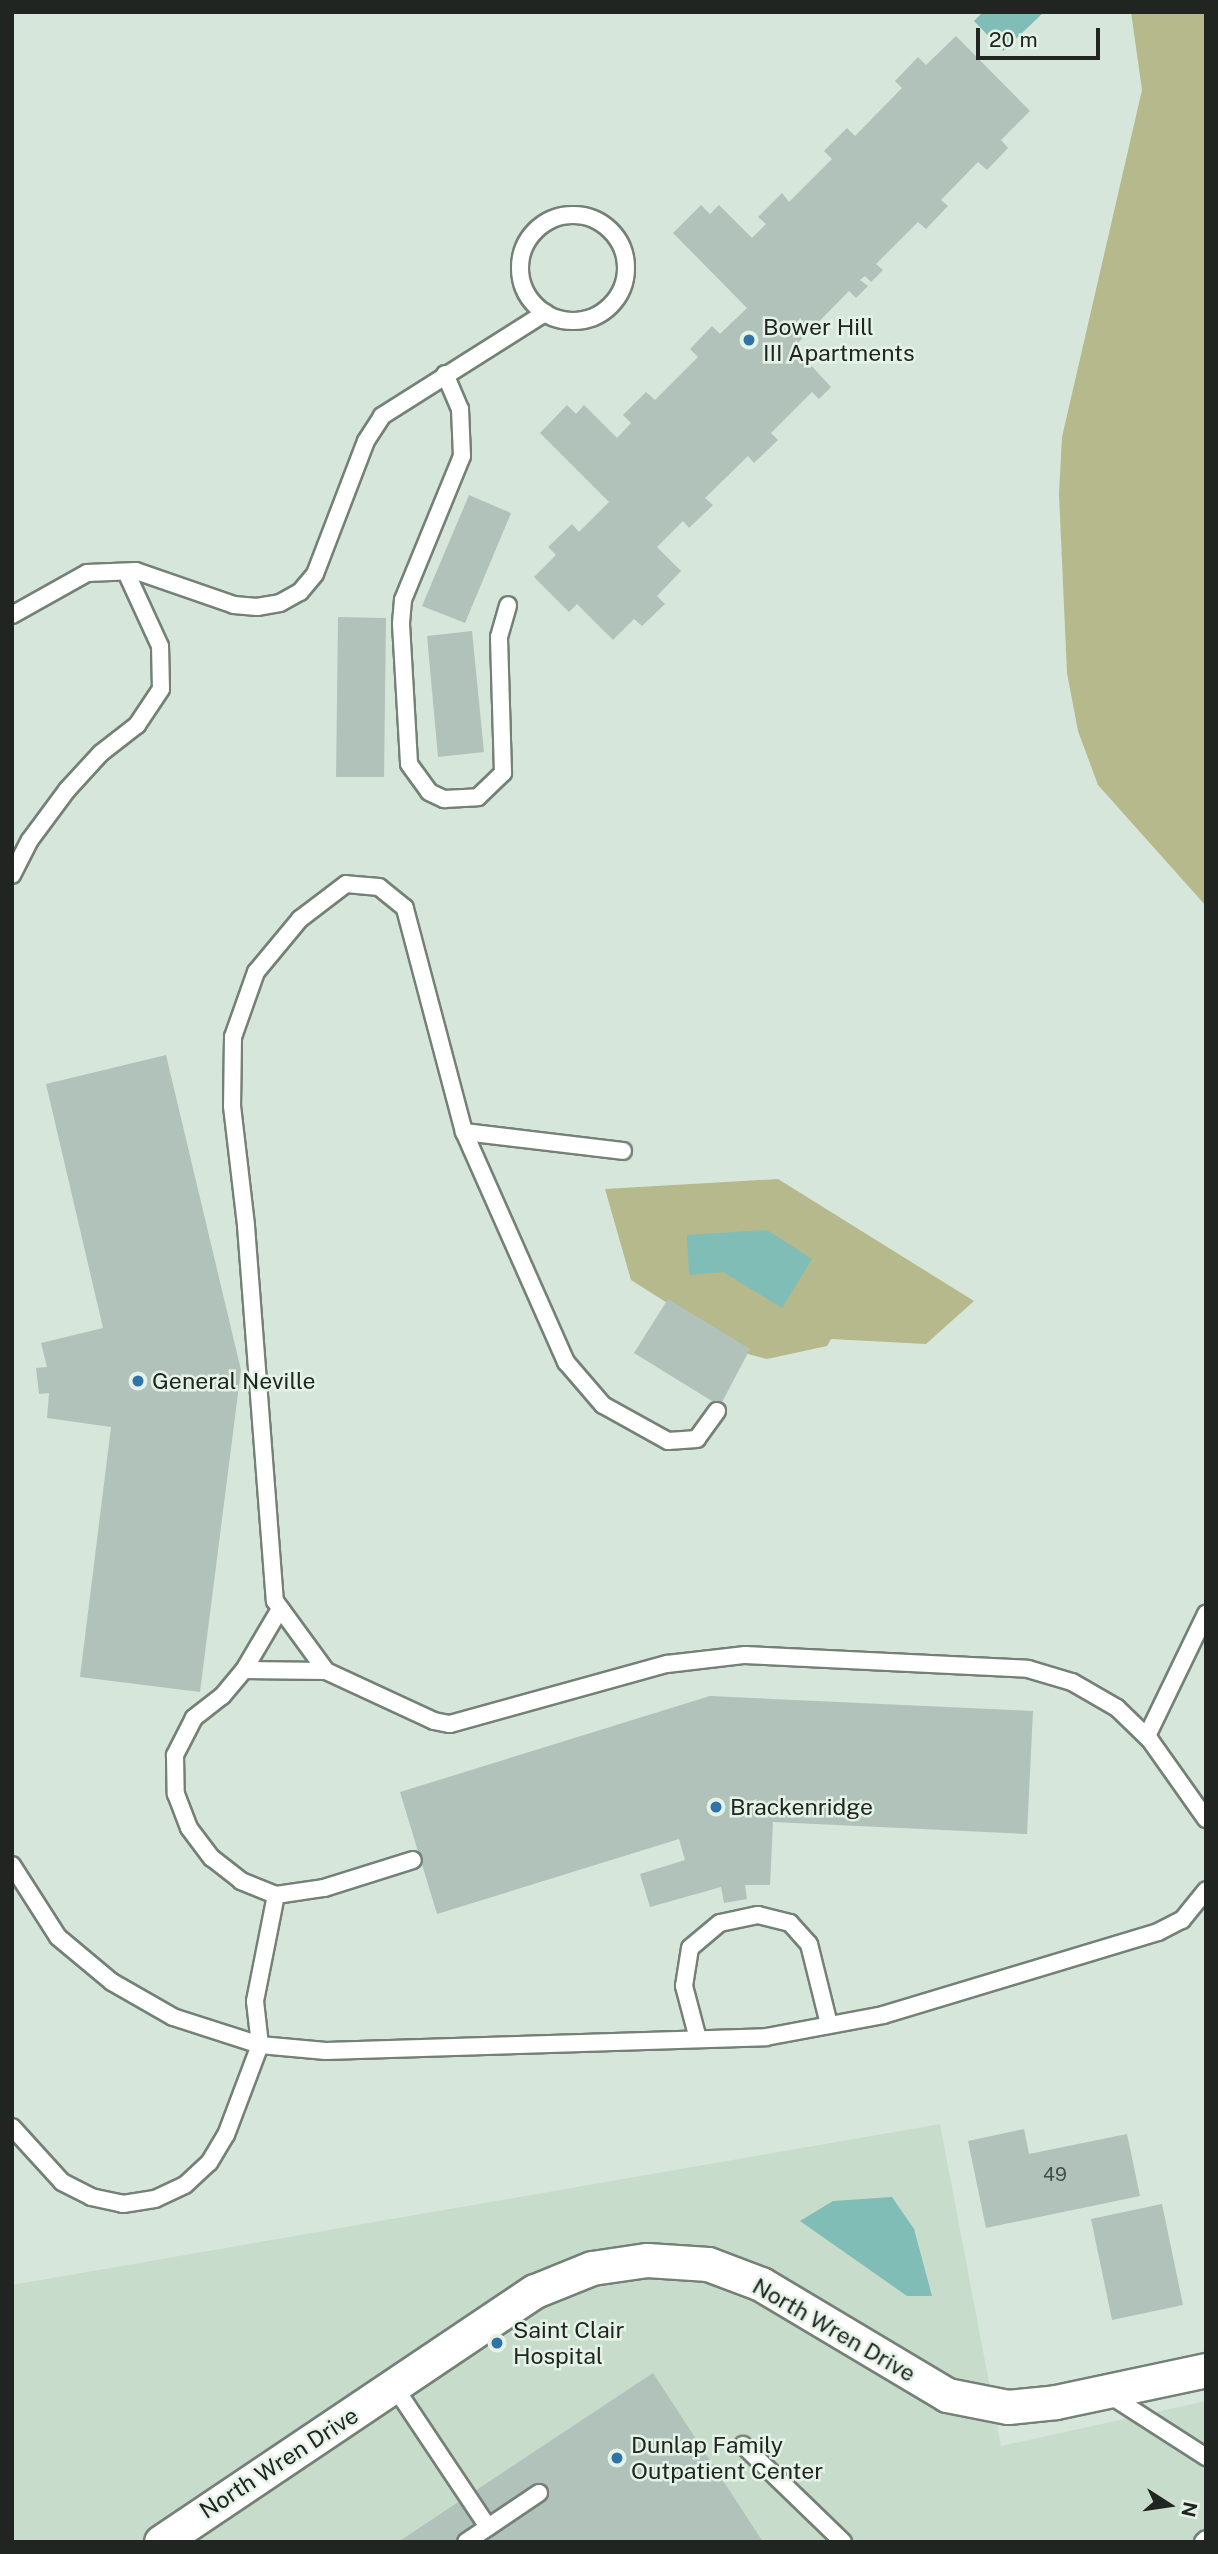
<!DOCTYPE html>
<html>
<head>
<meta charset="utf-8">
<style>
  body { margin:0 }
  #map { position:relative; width:1218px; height:2554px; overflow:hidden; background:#d7e6da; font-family:"Public Sans",sans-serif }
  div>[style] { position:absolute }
  .built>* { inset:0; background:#c7dccb }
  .green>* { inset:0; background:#b5b98c }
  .water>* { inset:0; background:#80bdb7 }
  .building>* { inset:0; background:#b1c2bb }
  .roads { filter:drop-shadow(2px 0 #748177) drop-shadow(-2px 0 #748177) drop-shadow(0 2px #748177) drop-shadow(0 -2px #748177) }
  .service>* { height:16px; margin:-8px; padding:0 8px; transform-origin:8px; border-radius:8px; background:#fff }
  .service>.ring { margin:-8px; padding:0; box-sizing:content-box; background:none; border:16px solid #fff; border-radius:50% }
  .minor>* { height:33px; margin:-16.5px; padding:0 16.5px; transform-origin:16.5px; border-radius:16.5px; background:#fff }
  .dots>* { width:19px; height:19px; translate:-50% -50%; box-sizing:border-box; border:4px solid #e5f3e7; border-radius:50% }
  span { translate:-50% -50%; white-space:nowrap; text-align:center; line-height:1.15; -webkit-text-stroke:5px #e5f3e7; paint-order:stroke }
  .number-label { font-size:19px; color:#444c48 }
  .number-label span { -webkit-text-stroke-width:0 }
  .poi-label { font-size:23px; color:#202521 }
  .left { translate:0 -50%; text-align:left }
  .street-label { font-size:23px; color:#202521 }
  .frame { position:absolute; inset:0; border:14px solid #202521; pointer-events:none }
  .north { position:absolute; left:1134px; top:2470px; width:70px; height:70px; -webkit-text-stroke:5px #e5f3e7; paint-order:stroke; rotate:102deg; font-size:19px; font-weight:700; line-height:28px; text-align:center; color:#202521 }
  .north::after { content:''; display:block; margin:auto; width:24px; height:32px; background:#202521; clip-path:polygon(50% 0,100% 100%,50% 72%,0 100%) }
  .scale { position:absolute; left:976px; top:28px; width:124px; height:32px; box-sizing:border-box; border:4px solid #202521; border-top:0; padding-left:9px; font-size:21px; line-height:24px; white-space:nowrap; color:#202521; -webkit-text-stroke:5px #e5f3e7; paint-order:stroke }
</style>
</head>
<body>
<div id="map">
  <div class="built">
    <i style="clip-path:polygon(940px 2124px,1001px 2446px,1206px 2401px,1206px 2542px,12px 2542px,12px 2285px)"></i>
  </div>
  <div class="green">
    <i style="clip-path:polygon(1131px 12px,1206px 12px,1206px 906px,1098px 785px,1078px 731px,1067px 673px,1059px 494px,1062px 437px,1142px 90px)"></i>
    <i style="clip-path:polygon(778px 1179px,974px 1301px,926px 1344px,831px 1339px,827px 1346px,767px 1359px,748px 1354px,631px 1280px,605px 1189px)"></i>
  </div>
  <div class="water">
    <i style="clip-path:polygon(983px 12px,1044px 12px,1003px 51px,974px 21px)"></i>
    <i style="clip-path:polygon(767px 1230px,812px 1259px,782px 1308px,723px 1272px,689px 1275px,687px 1235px)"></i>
    <i style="clip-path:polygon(892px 2197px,914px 2229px,932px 2296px,907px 2296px,800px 2221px,833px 2201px)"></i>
  </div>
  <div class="building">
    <i style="clip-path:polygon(956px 36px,1030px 111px,1001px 140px,1008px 148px,987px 170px,978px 162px,941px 200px,948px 206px,926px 229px,918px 222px,876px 264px,883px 270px,871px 282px,865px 276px,860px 280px,868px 286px,856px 298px,849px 291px,794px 347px,831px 387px,819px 399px,812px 392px,771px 433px,778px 440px,754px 463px,748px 456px,705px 498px,713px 505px,689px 528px,683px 521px,657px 547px,681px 571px,657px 596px,665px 604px,642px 626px,634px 619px,613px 640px,577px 604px,569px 612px,534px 577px,556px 555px,548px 547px,572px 524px,579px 532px,609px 502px,540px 433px,567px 405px,576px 414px,584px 405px,617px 438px,631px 423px,623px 415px,646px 392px,655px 400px,698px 357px,690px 349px,712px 326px,720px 334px,747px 308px,673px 233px,701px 205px,710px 214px,719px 205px,752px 238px,766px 224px,758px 217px,782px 193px,789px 202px,832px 159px,824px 151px,847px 128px,855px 136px,902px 88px,895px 81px,918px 57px,926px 65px)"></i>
    <i style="clip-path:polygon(469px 495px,511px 513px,465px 623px,422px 606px)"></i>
    <i style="clip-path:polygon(338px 617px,386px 618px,384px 777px,336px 777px)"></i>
    <i style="clip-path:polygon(472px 631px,484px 752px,438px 757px,427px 636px)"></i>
    <i style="clip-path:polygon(166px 1055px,241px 1370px,200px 1692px,80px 1677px,111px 1427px,47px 1418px,49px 1393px,39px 1394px,36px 1368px,47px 1367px,41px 1343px,103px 1328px,46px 1084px)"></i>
    <i style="clip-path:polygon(668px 1299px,750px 1349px,720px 1406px,634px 1353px)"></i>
    <i style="clip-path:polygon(710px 1696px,1033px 1711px,1027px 1834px,773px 1822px,770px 1885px,745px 1885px,747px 1899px,724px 1903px,721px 1887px,650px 1907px,640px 1874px,685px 1860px,679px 1839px,437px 1914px,400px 1792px)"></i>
    <i style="clip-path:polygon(1024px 2129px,1029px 2154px,1127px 2134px,1140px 2196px,986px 2228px,968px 2141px)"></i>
    <i style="clip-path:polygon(1162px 2204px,1183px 2305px,1112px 2320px,1091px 2219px)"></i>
    <i style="clip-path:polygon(653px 2373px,763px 2542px,398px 2542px)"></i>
  </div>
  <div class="roads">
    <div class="service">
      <i class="ring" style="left:520px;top:215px;width:90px;height:90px"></i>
      <i style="left:445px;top:374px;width:38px;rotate:67deg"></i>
      <i style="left:460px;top:409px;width:47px;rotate:87.6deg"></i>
      <i style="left:462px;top:456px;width:156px;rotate:112.3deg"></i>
      <i style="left:403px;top:600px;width:24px;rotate:95deg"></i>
      <i style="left:401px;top:624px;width:140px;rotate:86.7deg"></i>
      <i style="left:409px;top:764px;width:34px;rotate:54deg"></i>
      <i style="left:429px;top:792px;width:17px;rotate:25deg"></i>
      <i style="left:444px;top:799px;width:34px;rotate:-3deg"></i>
      <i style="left:478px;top:797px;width:35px;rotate:-44deg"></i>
      <i style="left:503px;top:773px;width:136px;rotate:-91.7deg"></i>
      <i style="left:499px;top:637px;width:33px;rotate:-74deg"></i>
      <i style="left:12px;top:615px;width:86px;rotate:-29.2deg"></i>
      <i style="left:87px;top:573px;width:49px;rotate:-2.3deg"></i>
      <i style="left:136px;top:571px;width:104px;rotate:19.1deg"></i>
      <i style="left:234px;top:605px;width:23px;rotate:5deg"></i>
      <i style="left:257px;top:607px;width:23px;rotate:-10deg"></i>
      <i style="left:280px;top:603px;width:23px;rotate:-29deg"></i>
      <i style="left:300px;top:592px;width:23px;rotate:-50deg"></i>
      <i style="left:315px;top:574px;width:142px;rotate:-69deg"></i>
      <i style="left:366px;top:441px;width:30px;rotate:-57deg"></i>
      <i style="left:382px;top:416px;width:193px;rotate:-32.3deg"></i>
      <i style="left:12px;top:875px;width:39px;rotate:-63deg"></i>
      <i style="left:30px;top:840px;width:62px;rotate:-53.5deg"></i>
      <i style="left:67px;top:790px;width:50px;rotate:-47.4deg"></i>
      <i style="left:101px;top:753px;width:46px;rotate:-37.9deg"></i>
      <i style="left:137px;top:725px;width:43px;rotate:-56.3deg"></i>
      <i style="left:161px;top:689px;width:43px;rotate:-91.3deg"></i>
      <i style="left:160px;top:646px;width:81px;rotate:-114.7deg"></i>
      <i style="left:464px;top:1132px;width:160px;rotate:6.8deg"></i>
      <i style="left:717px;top:1411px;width:34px;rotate:126deg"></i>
      <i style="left:697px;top:1439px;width:29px;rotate:176deg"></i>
      <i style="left:668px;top:1441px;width:74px;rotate:-151deg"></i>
      <i style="left:603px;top:1405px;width:57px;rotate:-130.7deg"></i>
      <i style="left:566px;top:1362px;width:252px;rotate:-113.9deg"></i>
      <i style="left:464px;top:1132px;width:232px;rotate:-104.8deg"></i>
      <i style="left:405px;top:908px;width:33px;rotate:-141deg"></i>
      <i style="left:379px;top:887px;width:33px;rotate:-175deg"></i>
      <i style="left:346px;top:884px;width:58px;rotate:142.7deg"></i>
      <i style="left:300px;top:919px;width:69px;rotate:129.7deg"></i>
      <i style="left:256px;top:972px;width:69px;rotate:109.5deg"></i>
      <i style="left:233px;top:1037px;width:69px;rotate:90.8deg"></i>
      <i style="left:232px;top:1106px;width:121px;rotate:83.3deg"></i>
      <i style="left:246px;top:1226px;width:376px;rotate:85.6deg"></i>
      <i style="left:275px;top:1601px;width:87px;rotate:53.9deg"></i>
      <i style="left:326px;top:1671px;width:119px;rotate:24.8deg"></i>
      <i style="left:434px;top:1721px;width:16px;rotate:11deg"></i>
      <i style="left:450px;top:1724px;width:225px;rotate:-15.5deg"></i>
      <i style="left:667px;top:1664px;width:79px;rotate:-6.6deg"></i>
      <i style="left:745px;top:1655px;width:283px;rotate:2.8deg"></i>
      <i style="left:1028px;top:1669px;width:46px;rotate:16.5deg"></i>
      <i style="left:1072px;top:1682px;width:52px;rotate:30deg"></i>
      <i style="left:1117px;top:1708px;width:46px;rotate:44.1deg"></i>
      <i style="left:1150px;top:1740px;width:97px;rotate:54.7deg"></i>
      <i style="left:280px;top:1609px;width:71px;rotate:120.5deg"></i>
      <i style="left:244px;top:1670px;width:34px;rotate:130deg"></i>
      <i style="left:222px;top:1696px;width:36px;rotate:142deg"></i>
      <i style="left:194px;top:1718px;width:42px;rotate:117.2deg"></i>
      <i style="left:175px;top:1755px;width:39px;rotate:89deg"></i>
      <i style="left:176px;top:1794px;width:36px;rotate:69deg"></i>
      <i style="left:189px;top:1828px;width:38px;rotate:53deg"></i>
      <i style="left:212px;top:1858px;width:37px;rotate:38deg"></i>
      <i style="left:241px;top:1881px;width:38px;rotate:22deg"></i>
      <i style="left:276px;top:1895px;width:49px;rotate:-8.3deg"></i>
      <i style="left:324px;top:1888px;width:93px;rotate:-17.5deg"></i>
      <i style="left:244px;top:1670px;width:82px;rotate:0.7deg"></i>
      <i style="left:1147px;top:1736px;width:136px;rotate:-64.2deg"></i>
      <i style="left:12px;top:1865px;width:85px;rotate:57.4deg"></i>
      <i style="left:58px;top:1937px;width:70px;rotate:39.8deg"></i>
      <i style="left:112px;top:1982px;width:70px;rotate:29.8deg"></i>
      <i style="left:173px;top:2017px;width:91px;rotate:17.8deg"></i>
      <i style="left:260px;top:2045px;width:66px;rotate:5.2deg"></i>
      <i style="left:326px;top:2051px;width:440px;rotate:-1.8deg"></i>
      <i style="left:766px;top:2037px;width:119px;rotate:-10.6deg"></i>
      <i style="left:883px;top:2015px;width:287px;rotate:-16.8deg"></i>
      <i style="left:1158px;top:1932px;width:27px;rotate:-27deg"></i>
      <i style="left:1182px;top:1920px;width:38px;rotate:-51deg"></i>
      <i style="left:698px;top:2039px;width:55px;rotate:-104.8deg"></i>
      <i style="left:684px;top:1986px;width:38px;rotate:-81deg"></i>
      <i style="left:690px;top:1948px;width:39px;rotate:-40deg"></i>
      <i style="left:720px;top:1923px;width:39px;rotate:-12deg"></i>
      <i style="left:758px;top:1915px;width:33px;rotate:14deg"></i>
      <i style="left:790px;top:1923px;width:28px;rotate:48deg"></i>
      <i style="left:809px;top:1944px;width:82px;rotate:76deg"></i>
      <i style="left:12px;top:2127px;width:74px;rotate:47.7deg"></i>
      <i style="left:62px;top:2182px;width:33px;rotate:27deg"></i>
      <i style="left:91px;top:2197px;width:33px;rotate:12deg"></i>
      <i style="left:123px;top:2204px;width:32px;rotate:-9deg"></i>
      <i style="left:155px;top:2199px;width:33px;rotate:-25deg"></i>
      <i style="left:185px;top:2185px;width:33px;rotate:-43deg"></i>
      <i style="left:209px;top:2163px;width:33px;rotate:-59deg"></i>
      <i style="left:226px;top:2135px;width:96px;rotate:-69.3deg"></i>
      <i style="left:260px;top:2045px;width:44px;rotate:-96.5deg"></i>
      <i style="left:255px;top:2001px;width:108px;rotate:-78.8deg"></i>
      <i style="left:396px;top:2389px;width:166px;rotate:56.3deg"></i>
      <i style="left:1108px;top:2394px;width:117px;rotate:32.7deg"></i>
      <i style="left:743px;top:2445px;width:139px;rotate:44.1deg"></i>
      <i style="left:466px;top:2542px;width:88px;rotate:-33.9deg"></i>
      <i style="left:1203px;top:2542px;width:4px;rotate:-45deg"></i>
    </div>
    <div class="minor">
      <i style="left:161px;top:2542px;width:450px;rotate:-33.9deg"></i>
      <i style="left:535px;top:2291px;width:61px;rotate:-22deg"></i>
      <i style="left:592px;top:2268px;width:56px;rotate:-8.3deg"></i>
      <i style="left:647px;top:2260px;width:61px;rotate:3.8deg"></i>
      <i style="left:708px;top:2264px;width:57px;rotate:20.7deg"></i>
      <i style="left:761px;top:2284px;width:217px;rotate:30.8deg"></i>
      <i style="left:947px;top:2395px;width:62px;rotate:11.1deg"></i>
      <i style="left:1008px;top:2407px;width:48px;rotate:-5.9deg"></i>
      <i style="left:1056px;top:2402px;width:153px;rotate:-12deg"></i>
    </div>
  </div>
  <div class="dots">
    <i style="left:749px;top:340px;background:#3073a9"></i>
    <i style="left:138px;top:1381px;background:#3073a9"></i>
    <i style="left:716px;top:1807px;background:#3073a9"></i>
    <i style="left:497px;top:2343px;background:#3073a9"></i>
    <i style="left:617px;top:2458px;background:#3073a9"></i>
  </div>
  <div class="number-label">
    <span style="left:1055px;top:2175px">49</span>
  </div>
  <div class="poi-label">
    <span class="left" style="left:763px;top:340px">Bower Hill<br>III Apartments</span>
    <span class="left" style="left:152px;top:1381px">General Neville</span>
    <span class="left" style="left:730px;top:1807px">Brackenridge</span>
    <span class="left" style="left:513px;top:2343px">Saint Clair<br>Hospital</span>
    <span class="left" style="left:631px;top:2458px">Dunlap Family<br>Outpatient Center</span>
  </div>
  <div class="street-label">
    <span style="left:834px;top:2330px;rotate:30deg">North Wren Drive</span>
    <span style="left:279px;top:2463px;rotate:-33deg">North Wren Drive</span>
  </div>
  <div class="frame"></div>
  <div class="north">N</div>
  <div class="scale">20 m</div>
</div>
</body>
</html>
